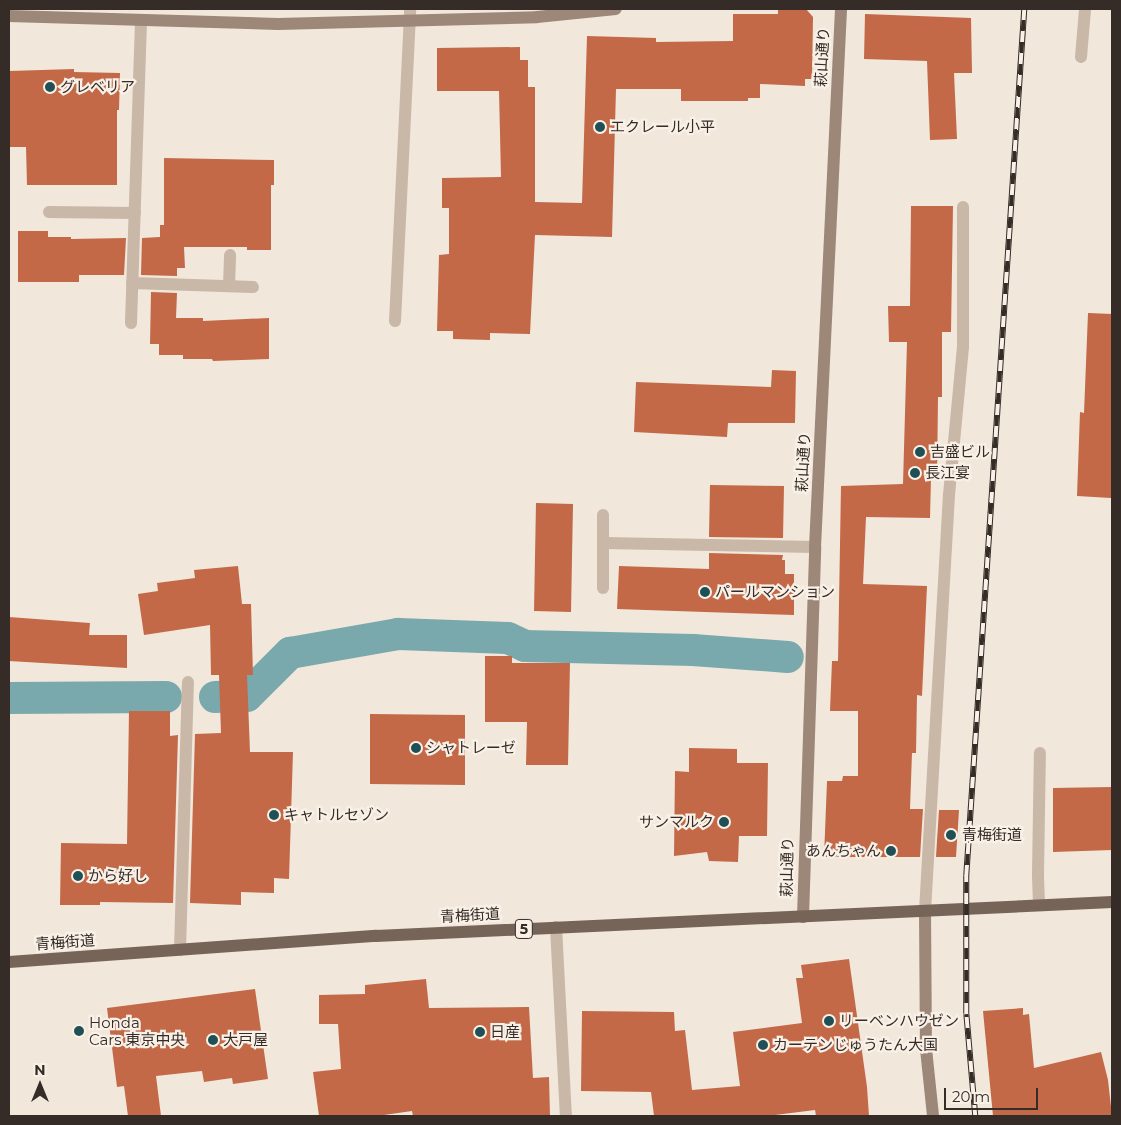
<!DOCTYPE html>
<html>
<head>
<meta charset="utf-8">
<style>
  body { margin:0 }
  #map { position:relative; width:1121px; height:1125px; overflow:hidden; background:#f1e7db; font-family:Montserrat,"Noto Sans JP",sans-serif }
  div>[style] { position:absolute }
  .canal>* { height:32px; margin:-16px; padding:0 16px; transform-origin:16px; border-radius:16px; background:#7aa9ad }
  .building>* { inset:0; background:#c36947 }
  .lane>* { height:12px; margin:-6px; padding:0 6px; transform-origin:6px; border-radius:6px; background:#c9b7a7 }
  .street>* { height:12px; margin:-6px; padding:0 6px; transform-origin:6px; border-radius:6px; background:#c9b7a7 }
  .secondary>* { height:12px; margin:-6px; padding:0 6px; transform-origin:6px; border-radius:6px; background:#9c8778 }
  .primary>* { height:12px; margin:-6px; padding:0 6px; transform-origin:6px; border-radius:6px; background:#776459 }
  .rail>* { height:5.5px; margin-top:-2.75px; transform-origin:0; background:repeating-linear-gradient(90deg,#f9f1e7 0 11px,#352c27 0 22px); box-sizing:border-box; border-block:1px solid #352c27 }
  .dots>* { width:14px; height:14px; translate:-50% -50%; box-sizing:border-box; border:2px solid #f9f1e7; border-radius:50% }
  span { translate:-50% -50%; white-space:nowrap; text-align:center; line-height:1.15; -webkit-text-stroke:4.5px #f9f1e7; paint-order:stroke }
  .shield-label span { padding:1px 4px; background:#f9f1e7; border:1px solid; border-radius:4px; -webkit-text-stroke-width:0 }
  .shield-label { font-size:14px; color:#352c27; font-weight:700 }
  .street-label { font-size:15px; color:#352c27 }
  .poi-label { font-size:15px; color:#352c27 }
  .left { translate:0 -50%; text-align:left }
  .right { translate:-100% -50%; text-align:right }
  .frame { position:absolute; inset:0; border:10px solid #352c27; pointer-events:none }
  .north { position:absolute; left:15px; top:1060px; width:50px; height:50px; -webkit-text-stroke:4px #f9f1e7; paint-order:stroke; rotate:0deg; font-size:14px; font-weight:700; line-height:20px; text-align:center; color:#352c27 }
  .north::after { content:''; display:block; margin:auto; width:18px; height:22px; background:#352c27; clip-path:polygon(50% 0,100% 100%,50% 72%,0 100%) }
  .scale { position:absolute; left:944px; top:1088px; width:94px; height:22px; box-sizing:border-box; border:2px solid #352c27; border-top:0; padding-left:6px; font-size:15px; line-height:18px; white-space:nowrap; color:#352c27; -webkit-text-stroke:4px #f9f1e7; paint-order:stroke }
</style>
</head>
<body>
<div id="map">
  <div class="canal">
    <i style="left:215px;top:697px;width:32px;rotate:-2deg"></i>
    <i style="left:247px;top:696px;width:61px;rotate:-45deg"></i>
    <i style="left:290px;top:653px;width:110px;rotate:-10deg"></i>
    <i style="left:398px;top:634px;width:110px;rotate:2.1deg"></i>
    <i style="left:508px;top:638px;width:19px;rotate:25deg"></i>
    <i style="left:525px;top:646px;width:168px;rotate:1.4deg"></i>
    <i style="left:693px;top:650px;width:95px;rotate:4.2deg"></i>
    <i style="left:9px;top:698px;width:157px;rotate:-0.4deg"></i>
  </div>
  <div class="building">
    <i style="clip-path:polygon(778px 9px,806px 9px,813px 17px,812px 79px,805px 79px,805px 86px,760px 84px,760px 98px,748px 98px,748px 101px,681px 101px,681px 89px,616px 89px,612px 237px,535px 235px,530px 334px,490px 333px,490px 340px,453px 339px,453px 331px,437px 331px,439px 255px,449px 254px,449px 208px,442px 208px,442px 178px,501px 177px,499px 91px,437px 91px,437px 48px,520px 47px,520px 60px,528px 60px,528px 87px,535px 87px,535px 202px,582px 203px,587px 36px,656px 38px,656px 42px,733px 41px,733px 14px,778px 14px)"></i>
    <i style="clip-path:polygon(865px 14px,971px 18px,972px 73px,954px 73px,957px 139px,930px 140px,927px 61px,864px 59px)"></i>
    <i style="clip-path:polygon(74px 69px,74px 72px,120px 73px,119px 110px,117px 110px,117px 185px,27px 185px,26px 147px,9px 147px,9px 71px)"></i>
    <i style="clip-path:polygon(164px 158px,274px 160px,274px 185px,271px 185px,271px 250px,247px 250px,247px 247px,184px 247px,185px 268px,177px 268px,177px 276px,141px 275px,142px 238px,160px 237px,160px 225px,164px 225px)"></i>
    <i style="clip-path:polygon(911px 206px,953px 206px,951px 332px,942px 332px,942px 397px,938px 397px,937px 478px,931px 478px,930px 518px,866px 517px,863px 584px,927px 586px,922px 696px,917px 695px,916px 753px,912px 753px,910px 809px,923px 809px,920px 857px,824px 857px,827px 781px,842px 781px,843px 776px,858px 776px,858px 711px,830px 711px,832px 661px,838px 661px,841px 486px,903px 484px,907px 342px,889px 342px,888px 306px,910px 306px)"></i>
    <i style="clip-path:polygon(18px 231px,48px 231px,48px 237px,71px 237px,71px 239px,126px 238px,124px 275px,79px 275px,79px 282px,18px 282px)"></i>
    <i style="clip-path:polygon(151px 292px,177px 293px,176px 318px,203px 318px,203px 321px,269px 318px,269px 359px,213px 361px,212px 359px,183px 359px,183px 355px,159px 355px,159px 344px,150px 344px)"></i>
    <i style="clip-path:polygon(1088px 313px,1112px 314px,1111px 498px,1077px 496px,1080px 412px,1084px 413px)"></i>
    <i style="clip-path:polygon(772px 370px,796px 371px,795px 423px,728px 423px,727px 437px,634px 432px,636px 382px,771px 387px)"></i>
    <i style="clip-path:polygon(710px 485px,784px 486px,783px 538px,709px 537px)"></i>
    <i style="clip-path:polygon(536px 503px,573px 504px,571px 612px,534px 611px)"></i>
    <i style="clip-path:polygon(709px 553px,783px 555px,782px 560px,785px 560px,785px 574px,794px 574px,794px 615px,617px 609px,619px 566px,709px 569px)"></i>
    <i style="clip-path:polygon(238px 566px,242px 604px,251px 604px,253px 675px,247px 675px,250px 752px,293px 752px,289px 879px,274px 878px,274px 893px,241px 892px,241px 905px,190px 903px,195px 734px,221px 733px,219px 675px,211px 675px,210px 625px,144px 635px,138px 594px,158px 591px,157px 583px,195px 578px,194px 570px)"></i>
    <i style="clip-path:polygon(9px 617px,90px 623px,89px 635px,127px 635px,127px 668px,9px 661px)"></i>
    <i style="clip-path:polygon(485px 656px,512px 656px,512px 663px,570px 663px,568px 765px,526px 765px,527px 722px,485px 722px)"></i>
    <i style="clip-path:polygon(129px 711px,170px 711px,170px 736px,178px 735px,173px 903px,100px 902px,100px 905px,60px 905px,61px 843px,127px 844px)"></i>
    <i style="clip-path:polygon(370px 714px,465px 715px,465px 785px,370px 784px)"></i>
    <i style="clip-path:polygon(689px 748px,737px 749px,737px 763px,768px 763px,767px 836px,739px 836px,738px 862px,709px 861px,707px 852px,674px 856px,675px 771px,689px 772px)"></i>
    <i style="clip-path:polygon(1112px 787px,1112px 850px,1053px 852px,1053px 788px)"></i>
    <i style="clip-path:polygon(939px 810px,959px 810px,956px 857px,936px 857px)"></i>
    <i style="clip-path:polygon(849px 959px,867px 1087px,869px 1116px,816px 1116px,815px 1110px,767px 1116px,654px 1116px,651px 1092px,581px 1091px,582px 1011px,674px 1012px,675px 1031px,685px 1030px,692px 1090px,740px 1086px,733px 1032px,802px 1023px,796px 978px,803px 978px,801px 965px)"></i>
    <i style="clip-path:polygon(426px 979px,429px 1008px,529px 1007px,533px 1078px,549px 1077px,550px 1116px,413px 1116px,412px 1111px,377px 1116px,319px 1116px,313px 1072px,341px 1069px,338px 1024px,319px 1024px,319px 995px,365px 994px,365px 985px)"></i>
    <i style="clip-path:polygon(255px 989px,268px 1079px,233px 1084px,232px 1078px,204px 1082px,202px 1071px,156px 1076px,161px 1116px,128px 1116px,124px 1086px,117px 1087px,107px 1008px)"></i>
    <i style="clip-path:polygon(1023px 1008px,1023px 1015px,1029px 1014px,1034px 1068px,1101px 1052px,1108px 1080px,1112px 1116px,993px 1116px,983px 1011px)"></i>
  </div>
  <div class="lane">
    <i style="left:1081px;top:57px;width:48px;rotate:-85.2deg"></i>
    <i style="left:49px;top:212px;width:86px;rotate:0.7deg"></i>
    <i style="left:132px;top:283px;width:121px;rotate:1.9deg"></i>
    <i style="left:229px;top:286px;width:31px;rotate:-88deg"></i>
    <i style="left:603px;top:515px;width:73px;rotate:90deg"></i>
    <i style="left:604px;top:543px;width:211px;rotate:1.1deg"></i>
    <i style="left:1039px;top:905px;width:31px;rotate:-92deg"></i>
    <i style="left:1038px;top:874px;width:121px;rotate:-89.1deg"></i>
    <i style="left:180px;top:950px;width:268px;rotate:-88.3deg"></i>
  </div>
  <div class="street">
    <i style="left:395px;top:321px;width:312px;rotate:-87.2deg"></i>
    <i style="left:131px;top:323px;width:303px;rotate:-88.1deg"></i>
    <i style="left:925px;top:911px;width:417px;rotate:-86.7deg"></i>
    <i style="left:949px;top:495px;width:149px;rotate:-84.6deg"></i>
    <i style="left:963px;top:347px;width:140px;rotate:-90deg"></i>
    <i style="left:556px;top:927px;width:189px;rotate:87deg"></i>
  </div>
  <div class="secondary">
    <i style="left:9px;top:16px;width:269px;rotate:1.7deg"></i>
    <i style="left:278px;top:24px;width:259px;rotate:-1.5deg"></i>
    <i style="left:537px;top:17px;width:79px;rotate:-5.8deg"></i>
    <i style="left:925px;top:911px;width:138px;rotate:89.6deg"></i>
    <i style="left:926px;top:1049px;width:67px;rotate:84deg"></i>
    <i style="left:803px;top:917px;width:370px;rotate:-88.1deg"></i>
    <i style="left:815px;top:547px;width:539px;rotate:-87.23deg"></i>
  </div>
  <div class="primary">
    <i style="left:9px;top:962px;width:368px;rotate:-4.1deg"></i>
    <i style="left:376px;top:936px;width:737px;rotate:-2.64deg"></i>
  </div>
  <div class="rail">
    <i style="left:975px;top:1116px;width:102px;rotate:-95deg"></i>
    <i style="left:966px;top:1014px;width:138px;rotate:-90deg"></i>
    <i style="left:966px;top:876px;width:869px;rotate:-86.17deg"></i>
  </div>
  <div class="dots">
    <i style="left:50px;top:87px;background:#1e5055"></i>
    <i style="left:600px;top:127px;background:#1e5055"></i>
    <i style="left:920px;top:452px;background:#1e5055"></i>
    <i style="left:915px;top:473px;background:#1e5055"></i>
    <i style="left:705px;top:592px;background:#1e5055"></i>
    <i style="left:416px;top:748px;background:#1e5055"></i>
    <i style="left:274px;top:815px;background:#1e5055"></i>
    <i style="left:724px;top:822px;background:#1e5055"></i>
    <i style="left:951px;top:835px;background:#1e5055"></i>
    <i style="left:891px;top:851px;background:#1e5055"></i>
    <i style="left:78px;top:876px;background:#1e5055"></i>
    <i style="left:829px;top:1021px;background:#1e5055"></i>
    <i style="left:79px;top:1031px;background:#1e5055"></i>
    <i style="left:480px;top:1032px;background:#1e5055"></i>
    <i style="left:213px;top:1040px;background:#1e5055"></i>
    <i style="left:763px;top:1045px;background:#1e5055"></i>
  </div>
  <div class="shield-label">
    <span style="left:524px;top:929px">5</span>
  </div>
  <div class="street-label">
    <span style="left:822px;top:57px;rotate:-87deg">萩山通り</span>
    <span style="left:803px;top:462px;rotate:-87deg">萩山通り</span>
    <span style="left:787px;top:867px;rotate:-89deg">萩山通り</span>
    <span style="left:470px;top:915px;rotate:-3deg">青梅街道</span>
    <span style="left:65px;top:942px;rotate:-4deg">青梅街道</span>
  </div>
  <div class="poi-label">
    <span class="left" style="left:60px;top:87px">グレベリア</span>
    <span class="left" style="left:610px;top:127px">エクレール小平</span>
    <span class="left" style="left:930px;top:452px">吉盛ビル</span>
    <span class="left" style="left:925px;top:473px">長江宴</span>
    <span class="left" style="left:715px;top:592px">パールマンション</span>
    <span class="left" style="left:426px;top:748px">シャトレーゼ</span>
    <span class="left" style="left:284px;top:815px">キャトルセゾン</span>
    <span class="right" style="left:714px;top:822px">サンマルク</span>
    <span class="left" style="left:962px;top:835px">青梅街道</span>
    <span class="right" style="left:881px;top:851px">あんちゃん</span>
    <span class="left" style="left:88px;top:876px">から好し</span>
    <span class="left" style="left:839px;top:1021px">リーベンハウゼン</span>
    <span class="left" style="left:89px;top:1031px">Honda<br>Cars 東京中央</span>
    <span class="left" style="left:490px;top:1032px">日産</span>
    <span class="left" style="left:223px;top:1040px">大戸屋</span>
    <span class="left" style="left:773px;top:1045px">カーテンじゅうたん大国</span>
  </div>
  <div class="frame"></div>
  <div class="north">N</div>
  <div class="scale">20 m</div>
</div>
</body>
</html>
